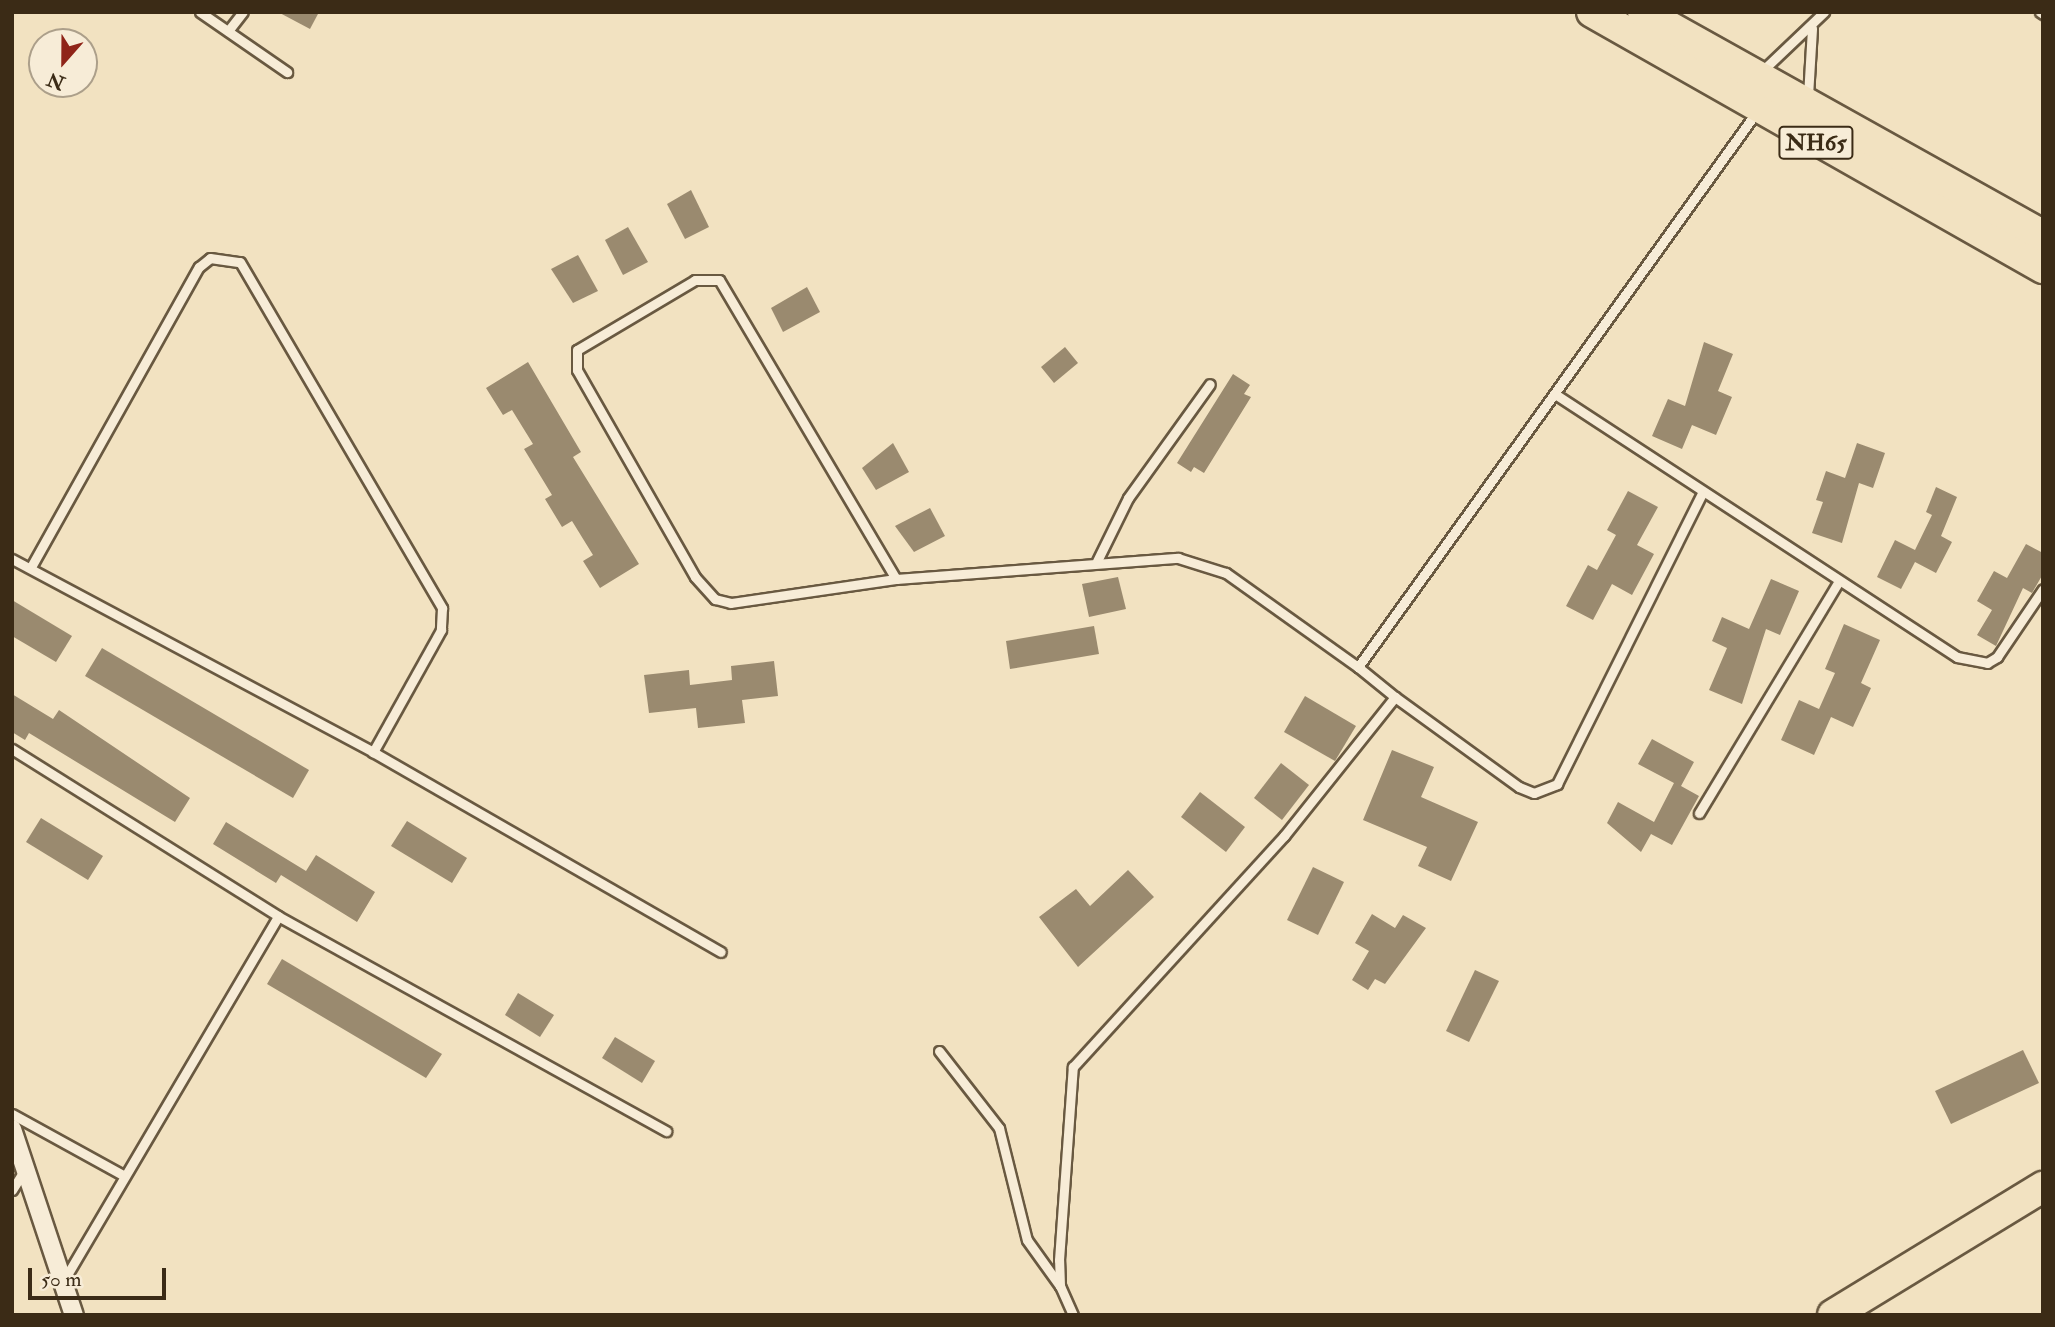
<!DOCTYPE html>
<html>
<head>
<meta charset="utf-8">
<style>
  body { margin:0 }
  #map { position:relative; width:2055px; height:1327px; overflow:hidden; background:#f2e2c1; font-family:"IM FELL Double Pica",serif }
  div>[style] { position:absolute }
  .building>* { inset:0; background:#9a8a6f }
  .roads { filter:drop-shadow(2px 0 #695941) drop-shadow(-2px 0 #695941) drop-shadow(0 2px #695941) drop-shadow(0 -2px #695941) }
  .service>* { height:9px; margin:-4.5px; padding:0 4.5px; transform-origin:4.5px; border-radius:4.5px; background:#f7ecd7 }
  .minor>* { height:18px; margin:-9px; padding:0 9px; transform-origin:9px; border-radius:9px; background:#f7ecd7 }
  .primary>* { height:30px; margin:-15px; padding:0 15px; transform-origin:15px; border-radius:15px; background:#f2e2c1 }
  .trunk>* { height:30px; margin:-15px; padding:0 15px; transform-origin:15px; border-radius:15px; background:#f2e2c1 }
  span { translate:-50% -50%; white-space:nowrap; text-align:center; line-height:1.15; -webkit-text-stroke:6px #f7ecd7; paint-order:stroke }
  .shield-label span { padding:2px 5px; background:#f7ecd7; border:2px solid; border-radius:5px; -webkit-text-stroke-width:0 }
  .shield-label { font-size:23px; color:#3b2b16; font-weight:700 }
  .frame { position:absolute; inset:0; border:14px solid #3b2b16; pointer-events:none }
  .north { position:absolute; left:28px; top:28px; width:70px; height:70px; box-sizing:border-box; background:#f7ecd7; border:2px solid #ac9f8a; border-radius:50%; rotate:201deg; font-size:19px; font-weight:700; line-height:28px; text-align:center; color:#3b2b16 }
  .north::after { content:''; display:block; margin:auto; width:24px; height:32px; background:#8f2418; clip-path:polygon(50% 0,100% 100%,50% 72%,0 100%) }
  .scale { position:absolute; left:28px; top:1268px; width:138px; height:32px; box-sizing:border-box; border:4px solid #3b2b16; border-top:0; padding-left:9px; font-size:21px; line-height:24px; white-space:nowrap; color:#3b2b16; -webkit-text-stroke:5px #f7ecd7; paint-order:stroke }
</style>
</head>
<body>
<div id="map">
  <div class="building">
    <i style="clip-path:polygon(278px 12px,319px 12px,310px 29px)"></i>
    <i style="clip-path:polygon(691px 190px,709px 227px,685px 239px,667px 204px)"></i>
    <i style="clip-path:polygon(628px 227px,648px 262px,623px 275px,605px 240px)"></i>
    <i style="clip-path:polygon(578px 255px,598px 291px,573px 303px,551px 269px)"></i>
    <i style="clip-path:polygon(807px 287px,820px 312px,783px 332px,771px 308px)"></i>
    <i style="clip-path:polygon(1704px 342px,1733px 354px,1718px 391px,1732px 397px,1716px 435px,1692px 425px,1682px 449px,1652px 436px,1668px 399px,1685px 406px)"></i>
    <i style="clip-path:polygon(1065px 347px,1078px 363px,1054px 383px,1041px 367px)"></i>
    <i style="clip-path:polygon(528px 362px,581px 452px,573px 457px,639px 564px,600px 588px,583px 561px,593px 555px,572px 521px,562px 527px,545px 499px,552px 495px,524px 449px,533px 444px,512px 410px,503px 415px,486px 388px)"></i>
    <i style="clip-path:polygon(1233px 374px,1250px 385px,1244px 394px,1251px 397px,1204px 473px,1194px 467px,1191px 472px,1177px 463px)"></i>
    <i style="clip-path:polygon(893px 443px,909px 472px,876px 490px,862px 468px)"></i>
    <i style="clip-path:polygon(1857px 443px,1885px 453px,1873px 488px,1859px 483px,1842px 543px,1812px 533px,1823px 502px,1816px 500px,1826px 471px,1845px 478px)"></i>
    <i style="clip-path:polygon(1936px 487px,1957px 497px,1941px 536px,1952px 542px,1936px 573px,1915px 562px,1901px 589px,1877px 577px,1895px 540px,1915px 550px,1932px 515px,1926px 512px)"></i>
    <i style="clip-path:polygon(1628px 491px,1658px 507px,1637px 545px,1654px 554px,1632px 595px,1612px 584px,1593px 620px,1566px 606px,1588px 565px,1597px 570px,1616px 535px,1607px 530px)"></i>
    <i style="clip-path:polygon(930px 508px,945px 536px,914px 552px,895px 526px)"></i>
    <i style="clip-path:polygon(2026px 544px,2043px 553px,2043px 574px,2032px 593px,2023px 588px,1996px 646px,1977px 635px,1992px 610px,1977px 601px,1994px 571px,2007px 578px)"></i>
    <i style="clip-path:polygon(1118px 577px,1126px 609px,1089px 617px,1082px 584px)"></i>
    <i style="clip-path:polygon(1771px 579px,1799px 591px,1780px 635px,1766px 629px,1742px 704px,1709px 690px,1727px 648px,1712px 641px,1722px 617px,1749px 629px)"></i>
    <i style="clip-path:polygon(12px 600px,72px 636px,56px 662px,12px 636px)"></i>
    <i style="clip-path:polygon(1844px 624px,1880px 640px,1861px 683px,1871px 688px,1853px 727px,1831px 717px,1814px 755px,1781px 740px,1799px 700px,1819px 709px,1835px 673px,1825px 669px)"></i>
    <i style="clip-path:polygon(1094px 626px,1099px 654px,1010px 669px,1006px 641px)"></i>
    <i style="clip-path:polygon(102px 648px,309px 770px,293px 798px,85px 676px)"></i>
    <i style="clip-path:polygon(774px 661px,778px 696px,742px 700px,745px 723px,698px 728px,696px 708px,649px 713px,644px 675px,689px 670px,690px 685px,732px 680px,731px 666px)"></i>
    <i style="clip-path:polygon(12px 694px,53px 719px,59px 710px,190px 798px,175px 822px,29px 733px,25px 740px,12px 732px)"></i>
    <i style="clip-path:polygon(1305px 696px,1356px 726px,1335px 761px,1284px 732px)"></i>
    <i style="clip-path:polygon(1652px 739px,1694px 762px,1681px 786px,1699px 796px,1672px 845px,1651px 834px,1641px 852px,1607px 823px,1618px 802px,1654px 822px,1674px 783px,1638px 764px)"></i>
    <i style="clip-path:polygon(1392px 750px,1434px 767px,1421px 797px,1478px 822px,1451px 881px,1418px 866px,1427px 847px,1363px 820px)"></i>
    <i style="clip-path:polygon(1281px 763px,1309px 785px,1282px 820px,1254px 798px)"></i>
    <i style="clip-path:polygon(1200px 792px,1245px 827px,1226px 852px,1181px 817px)"></i>
    <i style="clip-path:polygon(41px 818px,103px 856px,88px 880px,26px 842px)"></i>
    <i style="clip-path:polygon(407px 821px,467px 858px,452px 883px,391px 846px)"></i>
    <i style="clip-path:polygon(226px 822px,306px 871px,316px 855px,375px 892px,357px 922px,281px 875px,276px 883px,213px 844px)"></i>
    <i style="clip-path:polygon(1313px 867px,1344px 882px,1318px 935px,1287px 920px)"></i>
    <i style="clip-path:polygon(1128px 870px,1154px 897px,1078px 967px,1039px 917px,1076px 889px,1090px 906px)"></i>
    <i style="clip-path:polygon(1372px 914px,1395px 928px,1403px 915px,1426px 928px,1385px 984px,1375px 979px,1368px 990px,1352px 980px,1369px 951px,1355px 943px)"></i>
    <i style="clip-path:polygon(282px 959px,442px 1054px,426px 1078px,267px 984px)"></i>
    <i style="clip-path:polygon(1475px 970px,1499px 981px,1469px 1042px,1446px 1031px)"></i>
    <i style="clip-path:polygon(518px 993px,554px 1015px,540px 1037px,505px 1015px)"></i>
    <i style="clip-path:polygon(615px 1037px,655px 1061px,642px 1083px,602px 1058px)"></i>
    <i style="clip-path:polygon(2023px 1050px,2039px 1083px,1951px 1124px,1935px 1091px)"></i>
  </div>
  <div class="roads">
    <div class="service">
      <i style="left:200px;top:12px;width:106px;rotate:34.6deg"></i>
      <i style="left:2040px;top:12px;width:4px;rotate:34deg"></i>
      <i style="left:228px;top:31px;width:24px;rotate:-52deg"></i>
      <i style="left:1762px;top:71px;width:86px;rotate:-43.6deg"></i>
      <i style="left:1808px;top:96px;width:68px;rotate:-86.6deg"></i>
      <i style="left:1555px;top:394px;width:480px;rotate:33.2deg"></i>
      <i style="left:1957px;top:657px;width:31px;rotate:11deg"></i>
      <i style="left:1987px;top:663px;width:12px;rotate:-31deg"></i>
      <i style="left:1997px;top:657px;width:82px;rotate:-55.9deg"></i>
      <i style="left:12px;top:559px;width:409px;rotate:28.1deg"></i>
      <i style="left:373px;top:752px;width:401px;rotate:29.9deg"></i>
      <i style="left:1097px;top:561px;width:70px;rotate:-63.8deg"></i>
      <i style="left:1128px;top:498px;width:140px;rotate:-54.3deg"></i>
      <i style="left:31px;top:567px;width:344px;rotate:-60.8deg"></i>
      <i style="left:199px;top:267px;width:14px;rotate:-39deg"></i>
      <i style="left:210px;top:258px;width:30px;rotate:8deg"></i>
      <i style="left:240px;top:262px;width:401px;rotate:59.7deg"></i>
      <i style="left:442px;top:608px;width:22px;rotate:93deg"></i>
      <i style="left:441px;top:630px;width:140px;rotate:119.1deg"></i>
      <i style="left:896px;top:579px;width:347px;rotate:-120.6deg"></i>
      <i style="left:719px;top:280px;width:24px;rotate:180deg"></i>
      <i style="left:695px;top:280px;width:137px;rotate:149.3deg"></i>
      <i style="left:577px;top:350px;width:20px;rotate:90deg"></i>
      <i style="left:577px;top:370px;width:238px;rotate:60.3deg"></i>
      <i style="left:695px;top:577px;width:30px;rotate:48deg"></i>
      <i style="left:715px;top:599px;width:16px;rotate:14deg"></i>
      <i style="left:731px;top:603px;width:167px;rotate:-8.3deg"></i>
      <i style="left:896px;top:579px;width:283px;rotate:-4.3deg"></i>
      <i style="left:1178px;top:558px;width:50px;rotate:17.4deg"></i>
      <i style="left:1226px;top:573px;width:162px;rotate:35.5deg"></i>
      <i style="left:1395px;top:697px;width:153px;rotate:36deg"></i>
      <i style="left:1519px;top:787px;width:16px;rotate:22deg"></i>
      <i style="left:1534px;top:793px;width:25px;rotate:-21deg"></i>
      <i style="left:1557px;top:784px;width:323px;rotate:-63.5deg"></i>
      <i style="left:12px;top:749px;width:314px;rotate:32.1deg"></i>
      <i style="left:278px;top:916px;width:444px;rotate:29deg"></i>
      <i style="left:1699px;top:813px;width:267px;rotate:-58.9deg"></i>
      <i style="left:939px;top:1051px;width:98px;rotate:52.1deg"></i>
      <i style="left:999px;top:1128px;width:115px;rotate:76deg"></i>
      <i style="left:1027px;top:1240px;width:57px;rotate:54.3deg"></i>
      <i style="left:12px;top:1114px;width:127px;rotate:28.8deg"></i>
      <i style="left:12px;top:1190px;width:22px;rotate:-58deg"></i>
      <i style="left:64px;top:1280px;width:422px;rotate:-59.5deg"></i>
      <i style="left:1073px;top:1315px;width:32px;rotate:-114deg"></i>
      <i style="left:1060px;top:1286px;width:26px;rotate:-92deg"></i>
      <i style="left:1059px;top:1260px;width:194px;rotate:-85.9deg"></i>
      <i style="left:1073px;top:1067px;width:313px;rotate:-47.6deg"></i>
      <i style="left:1284px;top:836px;width:178px;rotate:-51.4deg"></i>
      <i style="left:1395px;top:697px;width:48px;rotate:-141deg"></i>
      <i style="left:1358px;top:667px;width:686px;rotate:-54.32deg"></i>
    </div>
    <div class="minor">
      <i style="left:12px;top:1129px;width:196px;rotate:71.6deg"></i>
    </div>
    <div class="primary">
      <i style="left:1833px;top:1315px;width:246px;rotate:-31.4deg"></i>
    </div>
    <div class="trunk">
      <i style="left:1592px;top:12px;width:519px;rotate:29.58deg"></i>
      <i style="left:1643px;top:12px;width:458px;rotate:29.2deg"></i>
    </div>
  </div>
  <div class="shield-label">
    <span style="left:1816px;top:143px">NH65</span>
  </div>
  <div class="frame"></div>
  <div class="north">N</div>
  <div class="scale">50 m</div>
</div>
</body>
</html>
